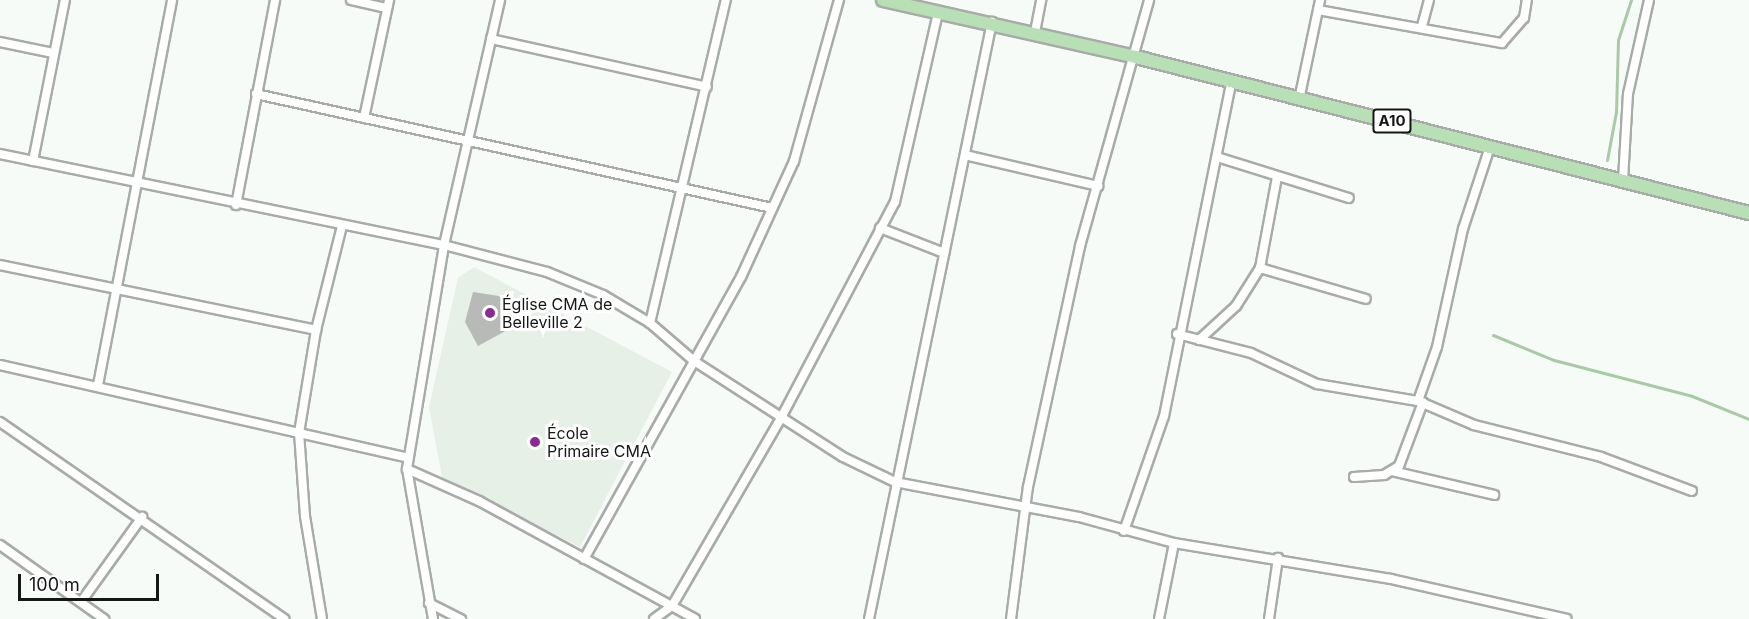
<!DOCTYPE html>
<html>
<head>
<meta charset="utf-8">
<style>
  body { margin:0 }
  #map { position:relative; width:1749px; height:619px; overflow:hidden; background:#f7fbf7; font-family:Inter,sans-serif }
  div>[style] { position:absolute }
  .built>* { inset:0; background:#e6f0e6 }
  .stream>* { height:3px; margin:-1.5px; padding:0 1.5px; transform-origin:1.5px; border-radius:1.5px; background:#a9c9a7 }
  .building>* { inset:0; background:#b7bab6 }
  .roads { filter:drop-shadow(2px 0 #a8aca8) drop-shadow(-2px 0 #a8aca8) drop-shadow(0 2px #a8aca8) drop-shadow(0 -2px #a8aca8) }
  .minor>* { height:8px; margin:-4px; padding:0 4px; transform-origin:4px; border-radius:4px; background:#fff }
  .primary>* { height:12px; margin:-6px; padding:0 6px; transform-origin:6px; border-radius:6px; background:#b8dfb6 }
  .dots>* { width:16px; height:16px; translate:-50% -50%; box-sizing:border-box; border:3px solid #fff; border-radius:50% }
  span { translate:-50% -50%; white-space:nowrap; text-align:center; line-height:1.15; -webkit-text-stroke:6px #fff; paint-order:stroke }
  .shield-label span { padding:2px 4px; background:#fff; border:2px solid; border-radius:4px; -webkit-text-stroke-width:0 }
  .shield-label { font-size:15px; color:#151715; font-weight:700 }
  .poi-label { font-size:16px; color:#151715 }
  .left { translate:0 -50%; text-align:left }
  .scale { position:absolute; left:18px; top:574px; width:141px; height:27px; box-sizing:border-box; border:3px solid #151715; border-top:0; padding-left:8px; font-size:18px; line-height:21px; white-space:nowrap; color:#151715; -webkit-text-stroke:4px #fff; paint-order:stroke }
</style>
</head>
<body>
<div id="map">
  <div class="built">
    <i style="clip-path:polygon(474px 267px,672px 372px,580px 547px,442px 477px,429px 407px,458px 278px)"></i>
  </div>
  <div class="stream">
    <i style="left:1607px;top:160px;width:49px;rotate:-79.4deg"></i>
    <i style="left:1616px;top:112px;width:72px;rotate:-88.4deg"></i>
    <i style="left:1618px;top:40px;width:42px;rotate:-72deg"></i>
    <i style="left:1493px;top:335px;width:66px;rotate:22.3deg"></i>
    <i style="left:1554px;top:360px;width:143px;rotate:14.6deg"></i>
    <i style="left:1692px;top:396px;width:61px;rotate:22deg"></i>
  </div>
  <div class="building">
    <i style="clip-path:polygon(473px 292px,499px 296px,518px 324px,478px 346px,465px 322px)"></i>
  </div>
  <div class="roads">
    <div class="minor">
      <i style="left:351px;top:0;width:37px;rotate:13deg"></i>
      <i style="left:1318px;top:10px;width:187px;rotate:10.2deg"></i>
      <i style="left:1502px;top:43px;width:33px;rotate:-49deg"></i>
      <i style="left:1524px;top:18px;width:18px;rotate:-81deg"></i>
      <i style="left:1422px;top:26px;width:27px;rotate:-75deg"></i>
      <i style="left:1035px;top:32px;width:33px;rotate:-79deg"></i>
      <i style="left:491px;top:39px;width:221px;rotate:12.5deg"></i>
      <i style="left:0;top:42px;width:54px;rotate:11.7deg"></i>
      <i style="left:256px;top:94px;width:528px;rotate:12.46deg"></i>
      <i style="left:1299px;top:100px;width:102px;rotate:-78.1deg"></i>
      <i style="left:364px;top:118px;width:121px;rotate:-78deg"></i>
      <i style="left:0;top:154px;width:453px;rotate:11.6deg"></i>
      <i style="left:444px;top:245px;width:106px;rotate:14.7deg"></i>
      <i style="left:547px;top:272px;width:61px;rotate:22.3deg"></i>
      <i style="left:603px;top:295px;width:55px;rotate:30.8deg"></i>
      <i style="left:650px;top:323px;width:58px;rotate:40.8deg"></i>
      <i style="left:694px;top:361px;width:177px;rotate:32.8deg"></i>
      <i style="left:843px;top:457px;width:58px;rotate:25.7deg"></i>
      <i style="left:895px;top:482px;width:187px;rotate:10.8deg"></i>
      <i style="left:1079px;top:517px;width:98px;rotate:15.3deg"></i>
      <i style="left:1174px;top:543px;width:220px;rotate:9.4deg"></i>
      <i style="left:1391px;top:579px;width:180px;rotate:12.8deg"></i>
      <i style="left:965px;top:155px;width:137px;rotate:13.1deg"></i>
      <i style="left:1217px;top:157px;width:138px;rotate:17.3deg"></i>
      <i style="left:33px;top:161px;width:164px;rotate:-78.8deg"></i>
      <i style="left:1623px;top:180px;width:86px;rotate:-86.7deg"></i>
      <i style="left:1628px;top:94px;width:96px;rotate:-77.4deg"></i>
      <i style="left:236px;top:205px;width:209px;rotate:-79.2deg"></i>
      <i style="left:880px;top:228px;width:69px;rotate:21.3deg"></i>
      <i style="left:0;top:265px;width:323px;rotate:11.6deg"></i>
      <i style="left:1260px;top:268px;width:110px;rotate:16.3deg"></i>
      <i style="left:650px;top:323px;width:332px;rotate:-76.8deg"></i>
      <i style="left:1177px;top:334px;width:76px;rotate:14.4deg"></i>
      <i style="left:1251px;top:353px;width:73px;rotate:25.2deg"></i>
      <i style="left:1317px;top:384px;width:102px;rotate:9.6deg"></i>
      <i style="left:1418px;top:401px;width:57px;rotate:-70.6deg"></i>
      <i style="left:1437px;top:347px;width:121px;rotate:-77.6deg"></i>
      <i style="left:1463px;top:229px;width:86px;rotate:-71.8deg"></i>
      <i style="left:1199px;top:340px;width:50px;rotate:-42.6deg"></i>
      <i style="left:1236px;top:306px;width:45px;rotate:-57.7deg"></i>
      <i style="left:1260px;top:268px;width:93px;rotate:-79.4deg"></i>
      <i style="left:0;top:365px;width:419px;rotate:12.8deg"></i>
      <i style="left:98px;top:385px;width:392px;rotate:-79.1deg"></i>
      <i style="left:1418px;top:401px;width:61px;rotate:23.2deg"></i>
      <i style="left:1474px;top:425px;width:131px;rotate:14.1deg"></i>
      <i style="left:1601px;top:457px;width:97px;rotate:20.5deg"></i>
      <i style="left:0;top:422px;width:346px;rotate:34.7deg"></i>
      <i style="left:407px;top:469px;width:79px;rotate:24deg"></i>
      <i style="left:479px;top:501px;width:246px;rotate:28.6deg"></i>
      <i style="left:1392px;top:471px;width:105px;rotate:13.2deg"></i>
      <i style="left:1354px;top:477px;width:30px;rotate:-4deg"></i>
      <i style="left:1384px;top:475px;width:17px;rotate:-31deg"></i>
      <i style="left:1399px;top:466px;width:68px;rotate:-69.4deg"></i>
      <i style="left:1124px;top:531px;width:122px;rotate:-70.8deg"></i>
      <i style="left:1164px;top:416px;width:338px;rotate:-78.6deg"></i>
      <i style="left:0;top:545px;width:128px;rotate:35.4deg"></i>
      <i style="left:584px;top:559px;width:323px;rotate:-60.9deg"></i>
      <i style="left:741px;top:277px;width:128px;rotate:-65.4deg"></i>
      <i style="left:794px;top:161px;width:167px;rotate:-74.4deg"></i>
      <i style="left:81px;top:602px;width:105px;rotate:-54.3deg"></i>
      <i style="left:429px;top:603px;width:36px;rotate:27deg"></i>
      <i style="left:322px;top:619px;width:104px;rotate:-99.4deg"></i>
      <i style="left:305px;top:516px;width:83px;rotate:-94.1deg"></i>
      <i style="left:299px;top:433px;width:104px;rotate:-80.6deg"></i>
      <i style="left:316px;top:330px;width:107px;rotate:-76deg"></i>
      <i style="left:433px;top:619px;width:152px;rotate:-99.8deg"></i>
      <i style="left:407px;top:469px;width:227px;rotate:-80.6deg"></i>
      <i style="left:444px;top:245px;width:251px;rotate:-77.1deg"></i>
      <i style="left:654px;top:619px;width:22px;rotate:-36deg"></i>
      <i style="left:672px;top:606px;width:220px;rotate:-59.9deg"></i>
      <i style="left:782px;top:416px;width:242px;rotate:-62.2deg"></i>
      <i style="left:895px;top:202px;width:195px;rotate:-77.2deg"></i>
      <i style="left:869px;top:619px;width:610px;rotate:-78.36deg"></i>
      <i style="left:1011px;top:619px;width:133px;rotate:-82.7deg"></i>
      <i style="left:1028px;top:487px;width:247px;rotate:-77.8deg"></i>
      <i style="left:1080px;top:246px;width:255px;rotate:-74.3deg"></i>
      <i style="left:1159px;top:619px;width:77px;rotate:-78.8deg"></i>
      <i style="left:1269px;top:619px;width:62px;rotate:-81.6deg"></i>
    </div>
    <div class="primary">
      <i style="left:883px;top:0;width:259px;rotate:12.7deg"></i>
      <i style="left:1136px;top:57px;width:633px;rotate:14.28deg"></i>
    </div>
  </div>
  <div class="dots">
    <i style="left:490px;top:313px;background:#8a2b94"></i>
    <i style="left:535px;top:442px;background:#8a2b94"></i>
  </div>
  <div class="shield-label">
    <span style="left:1392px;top:121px">A10</span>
  </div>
  <div class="poi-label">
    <span class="left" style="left:502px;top:313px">Église CMA de<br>Belleville 2</span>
    <span class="left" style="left:547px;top:442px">École<br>Primaire CMA</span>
  </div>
  <div class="scale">100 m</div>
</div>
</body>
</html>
